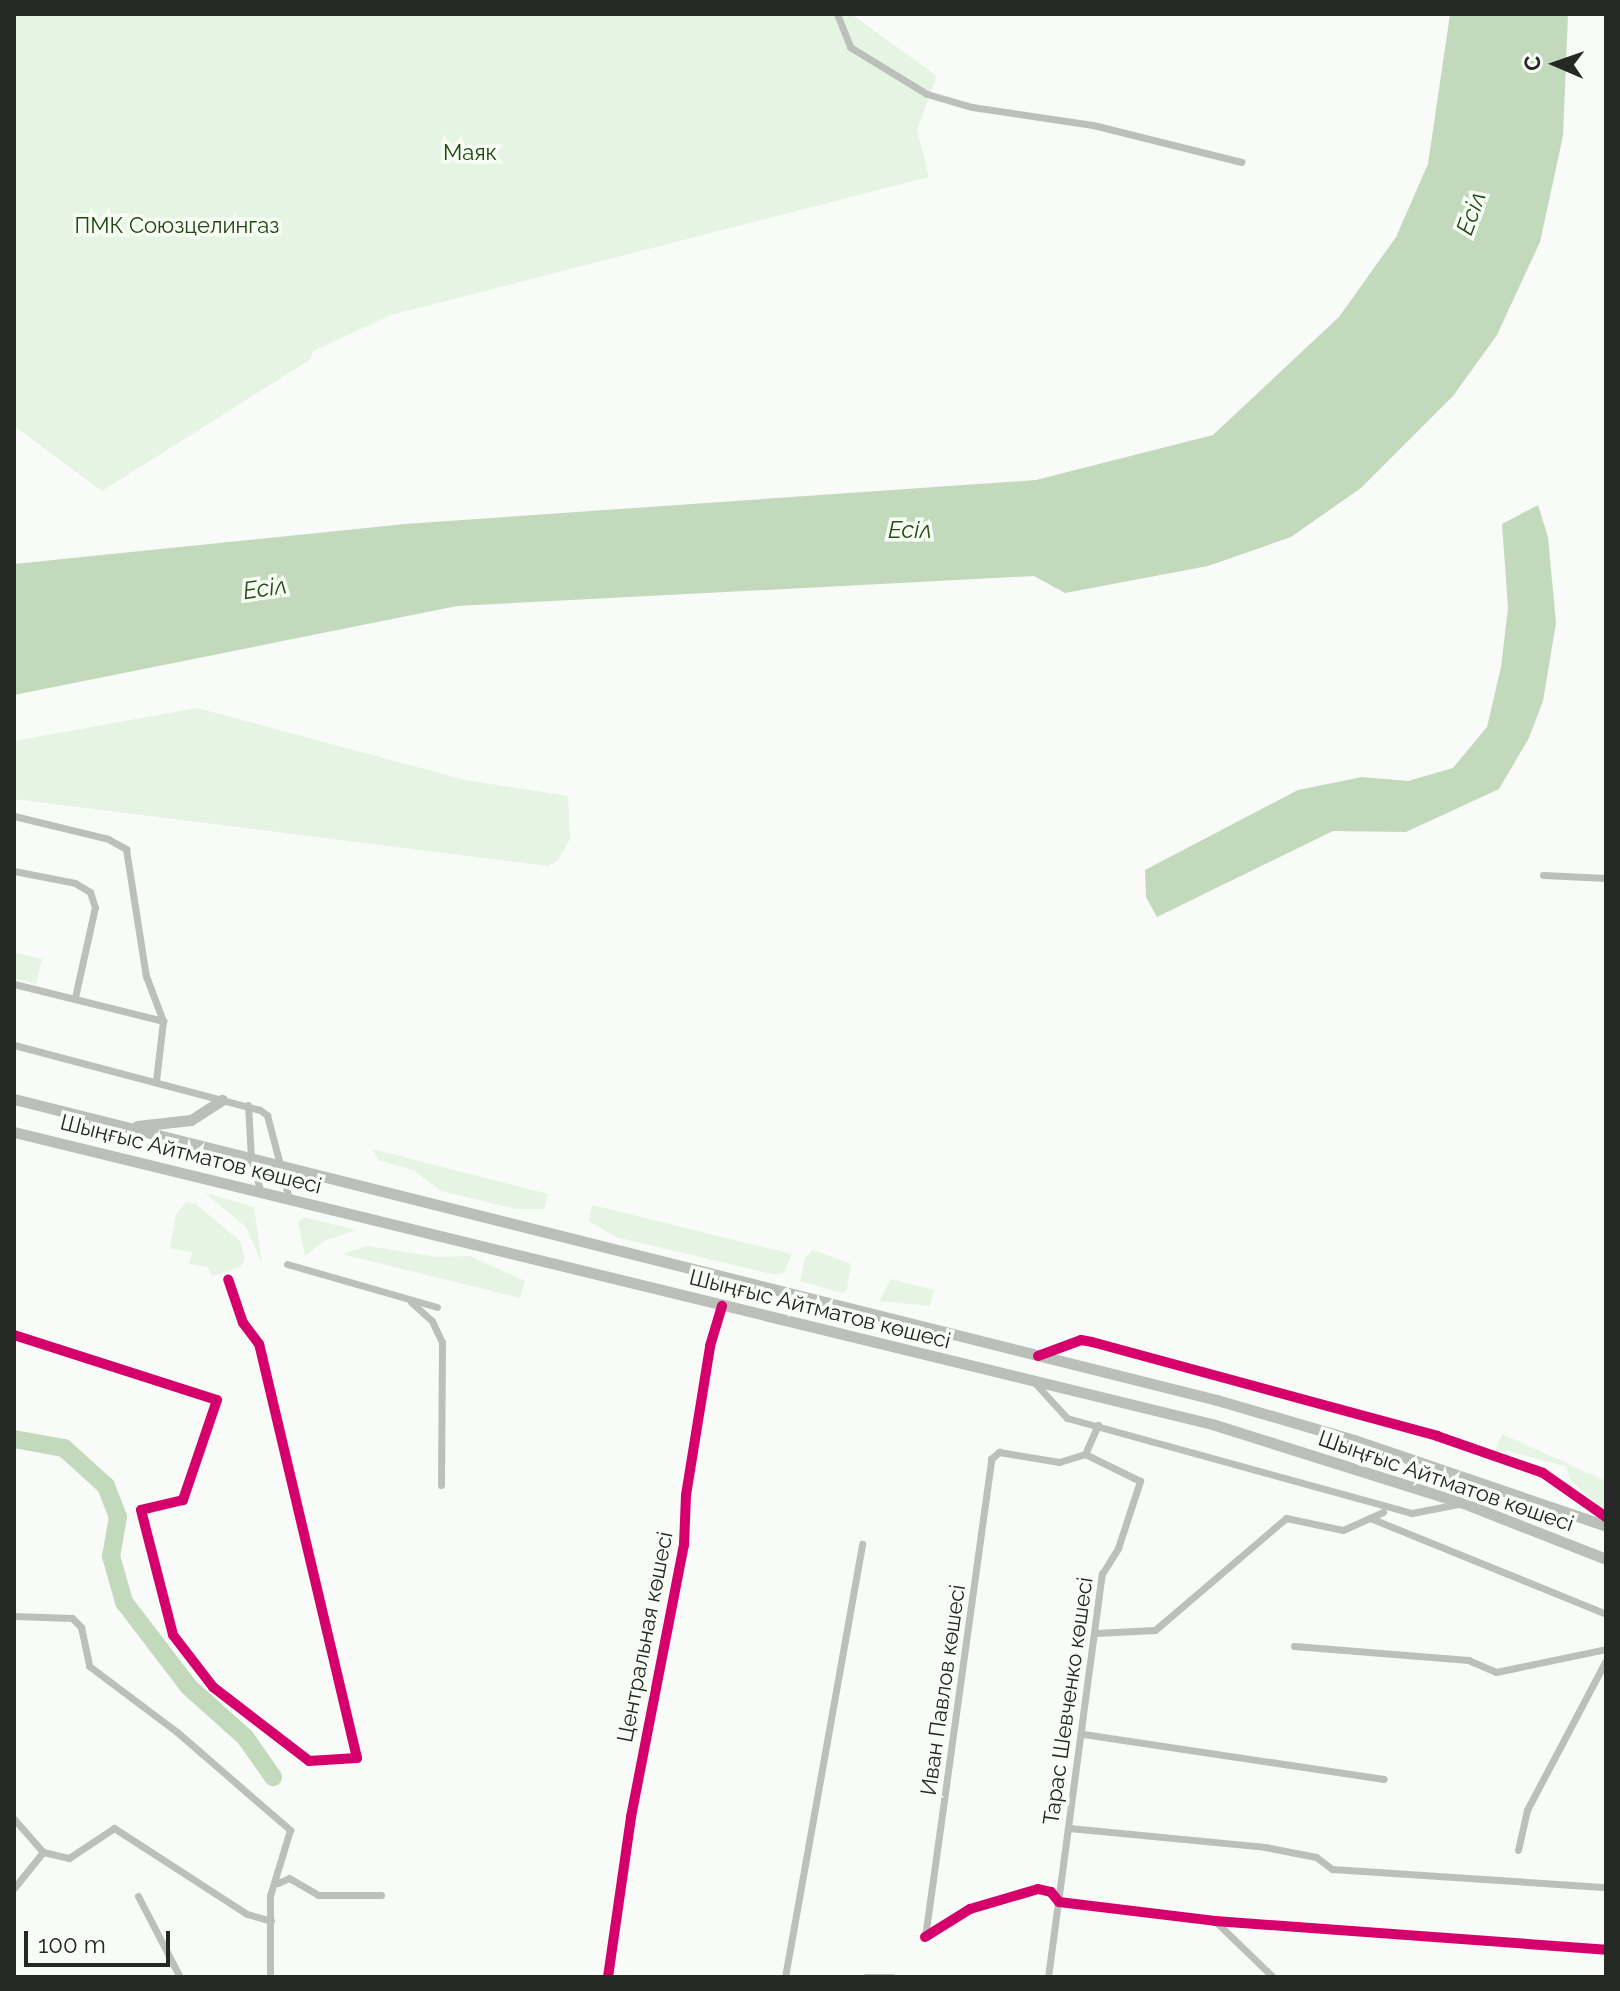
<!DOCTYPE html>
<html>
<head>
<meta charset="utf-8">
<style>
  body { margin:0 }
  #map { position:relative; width:1620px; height:1991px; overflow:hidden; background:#f8fbf7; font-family:Raleway,sans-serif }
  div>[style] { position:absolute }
  .green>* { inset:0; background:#e6f4e3 }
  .water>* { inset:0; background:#c2d9bc }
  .river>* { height:18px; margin:-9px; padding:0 9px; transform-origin:9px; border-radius:9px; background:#c2d9bc }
  .minor>* { height:7px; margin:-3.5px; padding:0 3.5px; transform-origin:3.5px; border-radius:3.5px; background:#bcc0bb }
  .secondary>* { height:11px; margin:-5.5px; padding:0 5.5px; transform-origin:5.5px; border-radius:5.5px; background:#babfb9 }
  .cycleway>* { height:10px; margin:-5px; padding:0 5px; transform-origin:5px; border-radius:5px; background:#d6006c }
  span { translate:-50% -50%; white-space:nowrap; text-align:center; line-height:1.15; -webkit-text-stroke:7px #f7fdf5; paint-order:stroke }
  .park-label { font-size:22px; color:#1e4811 }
  .street-label { font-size:22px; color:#262825 }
  .water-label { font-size:24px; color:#244d17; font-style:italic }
  .frame { position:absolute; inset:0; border:16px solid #262825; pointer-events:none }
  .north { position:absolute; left:1516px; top:24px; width:80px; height:80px; -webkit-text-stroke:6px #f7fdf5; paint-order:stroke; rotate:272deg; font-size:22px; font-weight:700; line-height:32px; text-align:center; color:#262825 }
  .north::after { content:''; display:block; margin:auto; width:28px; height:36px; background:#262825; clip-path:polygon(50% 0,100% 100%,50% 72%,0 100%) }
  .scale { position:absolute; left:24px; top:1931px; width:146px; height:36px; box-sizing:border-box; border:4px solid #262825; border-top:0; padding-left:10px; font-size:24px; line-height:28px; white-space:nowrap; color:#262825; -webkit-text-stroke:6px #f7fdf5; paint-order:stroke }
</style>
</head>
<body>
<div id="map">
  <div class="green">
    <i style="clip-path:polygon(14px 14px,851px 14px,937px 76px,917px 129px,929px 177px,391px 315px,313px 351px,311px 359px,102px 491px,14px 426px)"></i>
    <i style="clip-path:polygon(197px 708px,465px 780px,568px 796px,570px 839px,558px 860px,548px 866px,14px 799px,14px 741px)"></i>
    <i style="clip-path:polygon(14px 952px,42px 959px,36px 984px,14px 978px)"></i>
    <i style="clip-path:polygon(372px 1149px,548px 1194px,544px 1209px,516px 1209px,441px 1191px,413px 1170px,378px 1160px)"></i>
    <i style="clip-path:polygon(205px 1193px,254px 1207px,262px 1264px,246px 1227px)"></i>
    <i style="clip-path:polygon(186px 1202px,196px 1204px,240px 1241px,245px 1259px,240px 1267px,213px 1276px,207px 1267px,189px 1264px,192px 1252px,170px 1248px,176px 1215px)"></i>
    <i style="clip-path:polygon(592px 1205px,792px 1254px,784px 1272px,776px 1275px,616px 1237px,589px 1221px)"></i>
    <i style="clip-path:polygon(303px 1217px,356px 1230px,326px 1240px,305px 1256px,298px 1222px)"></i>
    <i style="clip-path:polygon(368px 1246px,437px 1257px,470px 1256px,525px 1281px,520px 1298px,342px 1254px)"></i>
    <i style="clip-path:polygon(813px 1250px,851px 1264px,847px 1289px,842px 1293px,800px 1281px,805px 1258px)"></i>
    <i style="clip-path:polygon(891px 1279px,934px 1290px,930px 1306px,879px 1301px)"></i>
    <i style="clip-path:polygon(1502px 1434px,1606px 1481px,1606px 1514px,1569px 1478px,1567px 1467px,1509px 1451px,1494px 1453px)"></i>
  </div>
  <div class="water">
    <i style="clip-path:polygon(1450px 14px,1568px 14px,1563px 136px,1540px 242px,1497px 335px,1453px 396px,1361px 488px,1291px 537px,1208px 566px,1065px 593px,1034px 576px,457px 606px,14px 695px,14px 564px,405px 524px,1036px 480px,1213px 435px,1339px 317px,1396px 237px,1428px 164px)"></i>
    <i style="clip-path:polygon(1538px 505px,1548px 537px,1556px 623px,1543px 701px,1529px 738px,1499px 789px,1406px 832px,1333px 831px,1157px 917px,1146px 897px,1145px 870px,1298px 790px,1362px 777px,1408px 781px,1453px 768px,1487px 727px,1501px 667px,1508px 608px,1502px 524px)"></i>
  </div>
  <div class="river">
    <i style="left:14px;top:1439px;width:51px;rotate:10.2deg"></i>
    <i style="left:64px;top:1448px;width:57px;rotate:42.1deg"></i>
    <i style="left:106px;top:1486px;width:33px;rotate:69deg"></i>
    <i style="left:118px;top:1517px;width:40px;rotate:100deg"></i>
    <i style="left:111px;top:1556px;width:48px;rotate:74.2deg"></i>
    <i style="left:124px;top:1602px;width:107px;rotate:52.6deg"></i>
    <i style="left:189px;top:1687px;width:75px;rotate:41.8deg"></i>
    <i style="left:245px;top:1737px;width:49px;rotate:55deg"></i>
  </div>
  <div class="minor">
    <i style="left:837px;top:14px;width:35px;rotate:68deg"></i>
    <i style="left:850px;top:47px;width:90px;rotate:31.4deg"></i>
    <i style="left:927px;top:94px;width:47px;rotate:16.1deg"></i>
    <i style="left:972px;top:107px;width:122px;rotate:8.5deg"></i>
    <i style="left:1093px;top:125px;width:153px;rotate:14deg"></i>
    <i style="left:14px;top:816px;width:97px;rotate:13.7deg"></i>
    <i style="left:108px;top:839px;width:21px;rotate:29deg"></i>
    <i style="left:126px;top:849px;width:129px;rotate:81.1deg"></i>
    <i style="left:146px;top:976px;width:48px;rotate:69.3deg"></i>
    <i style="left:14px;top:871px;width:62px;rotate:11.1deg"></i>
    <i style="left:75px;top:883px;width:17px;rotate:31deg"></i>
    <i style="left:90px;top:892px;width:16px;rotate:72deg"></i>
    <i style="left:95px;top:907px;width:92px;rotate:102.5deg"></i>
    <i style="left:1543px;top:875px;width:63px;rotate:2.7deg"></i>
    <i style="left:14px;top:984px;width:154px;rotate:13.9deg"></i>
    <i style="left:163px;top:1021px;width:60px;rotate:96.7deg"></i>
    <i style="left:14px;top:1045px;width:254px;rotate:14.8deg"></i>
    <i style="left:260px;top:1110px;width:9px;rotate:36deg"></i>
    <i style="left:267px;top:1115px;width:87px;rotate:75.3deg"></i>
    <i style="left:248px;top:1105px;width:53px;rotate:86.8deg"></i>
    <i style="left:251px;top:1158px;width:35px;rotate:74deg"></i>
    <i style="left:287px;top:1264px;width:156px;rotate:16deg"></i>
    <i style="left:411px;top:1302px;width:28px;rotate:42deg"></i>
    <i style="left:432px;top:1321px;width:23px;rotate:65deg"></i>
    <i style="left:442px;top:1342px;width:143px;rotate:90.4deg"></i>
    <i style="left:14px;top:1335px;width:213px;rotate:17.8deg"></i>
    <i style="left:217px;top:1400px;width:106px;rotate:108.8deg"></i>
    <i style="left:183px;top:1500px;width:43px;rotate:166.6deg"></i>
    <i style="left:141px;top:1510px;width:129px;rotate:75.6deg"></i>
    <i style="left:173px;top:1635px;width:66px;rotate:52.4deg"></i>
    <i style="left:213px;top:1687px;width:121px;rotate:37.6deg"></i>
    <i style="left:309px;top:1761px;width:48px;rotate:-3.6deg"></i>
    <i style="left:357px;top:1758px;width:425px;rotate:-103.3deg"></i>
    <i style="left:259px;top:1344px;width:26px;rotate:-127deg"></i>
    <i style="left:243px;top:1323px;width:46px;rotate:-108.8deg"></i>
    <i style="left:1040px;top:1355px;width:44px;rotate:-20.1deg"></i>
    <i style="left:1081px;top:1340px;width:11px;rotate:10deg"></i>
    <i style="left:1092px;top:1342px;width:358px;rotate:15.2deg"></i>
    <i style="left:1437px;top:1436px;width:112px;rotate:19.2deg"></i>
    <i style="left:1543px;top:1473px;width:77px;rotate:34.9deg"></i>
    <i style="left:1034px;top:1382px;width:49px;rotate:47.5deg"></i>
    <i style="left:1067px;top:1418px;width:358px;rotate:15.4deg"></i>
    <i style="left:1412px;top:1513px;width:47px;rotate:-11.1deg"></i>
    <i style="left:1370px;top:1518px;width:255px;rotate:22.1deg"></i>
    <i style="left:14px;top:1616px;width:58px;rotate:2deg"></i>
    <i style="left:72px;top:1618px;width:13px;rotate:45deg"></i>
    <i style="left:81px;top:1627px;width:40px;rotate:78deg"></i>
    <i style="left:89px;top:1666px;width:110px;rotate:36.9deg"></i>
    <i style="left:177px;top:1732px;width:150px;rotate:40.9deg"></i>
    <i style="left:290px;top:1830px;width:69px;rotate:106.9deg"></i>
    <i style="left:270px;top:1896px;width:81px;rotate:90deg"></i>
    <i style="left:1096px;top:1633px;width:59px;rotate:-2.9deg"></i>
    <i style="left:1155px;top:1630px;width:172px;rotate:-40.5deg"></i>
    <i style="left:1286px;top:1518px;width:58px;rotate:11.9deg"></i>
    <i style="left:1343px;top:1530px;width:44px;rotate:-24.2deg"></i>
    <i style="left:1294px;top:1646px;width:175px;rotate:4.6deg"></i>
    <i style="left:1468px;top:1660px;width:30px;rotate:23deg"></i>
    <i style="left:1496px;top:1672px;width:112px;rotate:-11.8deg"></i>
    <i style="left:1083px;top:1734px;width:304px;rotate:8.5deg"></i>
    <i style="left:14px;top:1819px;width:44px;rotate:48.7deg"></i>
    <i style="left:1069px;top:1828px;width:197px;rotate:5.5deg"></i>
    <i style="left:1265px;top:1847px;width:52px;rotate:11.1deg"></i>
    <i style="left:1316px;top:1857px;width:20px;rotate:37deg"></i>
    <i style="left:1332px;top:1869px;width:275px;rotate:3.8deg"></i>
    <i style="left:1518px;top:1850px;width:41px;rotate:-77.3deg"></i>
    <i style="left:1527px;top:1810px;width:170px;rotate:-62.2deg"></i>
    <i style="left:278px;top:1883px;width:12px;rotate:-24deg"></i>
    <i style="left:289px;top:1878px;width:34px;rotate:30deg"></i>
    <i style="left:318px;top:1895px;width:63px"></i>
    <i style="left:14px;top:1888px;width:46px;rotate:-51.1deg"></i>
    <i style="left:43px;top:1852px;width:27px;rotate:13deg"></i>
    <i style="left:69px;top:1858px;width:54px;rotate:-33.7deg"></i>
    <i style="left:114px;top:1828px;width:158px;rotate:32.9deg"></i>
    <i style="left:247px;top:1914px;width:25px;rotate:16deg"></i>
    <i style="left:138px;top:1896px;width:91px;rotate:62.6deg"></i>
    <i style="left:1215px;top:1921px;width:81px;rotate:44deg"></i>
    <i style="left:925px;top:1937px;width:53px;rotate:-31.9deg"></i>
    <i style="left:970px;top:1909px;width:71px;rotate:-16.4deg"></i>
    <i style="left:1038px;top:1889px;width:13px;rotate:13deg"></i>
    <i style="left:1051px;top:1892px;width:13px;rotate:51deg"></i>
    <i style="left:1059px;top:1902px;width:157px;rotate:6.9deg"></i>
    <i style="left:1215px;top:1921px;width:392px;rotate:4.2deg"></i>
    <i style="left:925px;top:1937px;width:483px;rotate:-82.1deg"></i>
    <i style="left:991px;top:1459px;width:11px;rotate:-41deg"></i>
    <i style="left:999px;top:1452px;width:61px;rotate:9.5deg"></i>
    <i style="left:1059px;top:1462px;width:27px;rotate:-17deg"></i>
    <i style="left:608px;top:1977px;width:162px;rotate:-81.8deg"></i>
    <i style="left:631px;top:1817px;width:277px;rotate:-79deg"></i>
    <i style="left:684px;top:1545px;width:50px;rotate:-87.7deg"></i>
    <i style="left:686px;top:1495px;width:151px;rotate:-80.8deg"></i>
    <i style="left:710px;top:1346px;width:42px;rotate:-73.3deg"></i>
    <i style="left:785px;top:1977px;width:440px;rotate:-79.9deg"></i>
    <i style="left:866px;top:1977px;width:26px"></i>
    <i style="left:1048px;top:1977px;width:407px;rotate:-82.4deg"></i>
    <i style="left:1102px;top:1574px;width:31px;rotate:-58deg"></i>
    <i style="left:1118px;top:1548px;width:71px;rotate:-71.8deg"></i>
    <i style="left:1140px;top:1481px;width:61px;rotate:-153.9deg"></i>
    <i style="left:1085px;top:1454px;width:32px;rotate:-66deg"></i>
  </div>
  <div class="secondary">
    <i style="left:14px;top:1099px;width:1240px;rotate:14.05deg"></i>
    <i style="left:1217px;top:1400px;width:143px;rotate:16.3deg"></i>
    <i style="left:1354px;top:1440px;width:266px;rotate:18.8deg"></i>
    <i style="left:137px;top:1126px;width:54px;rotate:-6.3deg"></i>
    <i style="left:191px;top:1120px;width:37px;rotate:-33deg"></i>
    <i style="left:14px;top:1132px;width:1233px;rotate:13.7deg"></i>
    <i style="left:1212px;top:1424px;width:263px;rotate:17.5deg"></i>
    <i style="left:1463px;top:1503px;width:154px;rotate:21.4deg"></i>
  </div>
  <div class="cycleway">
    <i style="left:14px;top:1335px;width:213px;rotate:17.8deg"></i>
    <i style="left:217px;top:1400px;width:106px;rotate:108.8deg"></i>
    <i style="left:183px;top:1500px;width:43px;rotate:166.6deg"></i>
    <i style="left:141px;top:1510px;width:129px;rotate:75.6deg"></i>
    <i style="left:173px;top:1635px;width:66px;rotate:52.4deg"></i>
    <i style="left:213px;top:1687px;width:121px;rotate:37.6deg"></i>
    <i style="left:309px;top:1761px;width:48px;rotate:-3.6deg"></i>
    <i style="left:357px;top:1758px;width:425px;rotate:-103.3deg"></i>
    <i style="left:259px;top:1344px;width:26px;rotate:-127deg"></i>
    <i style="left:243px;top:1323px;width:46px;rotate:-108.8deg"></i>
    <i style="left:1038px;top:1356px;width:46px;rotate:-20.4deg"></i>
    <i style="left:1081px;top:1340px;width:11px;rotate:10deg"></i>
    <i style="left:1092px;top:1342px;width:358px;rotate:15.2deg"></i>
    <i style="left:1437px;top:1436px;width:112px;rotate:19.2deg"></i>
    <i style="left:1543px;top:1473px;width:77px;rotate:34.9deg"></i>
    <i style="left:925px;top:1937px;width:53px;rotate:-31.9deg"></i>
    <i style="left:970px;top:1909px;width:71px;rotate:-16.4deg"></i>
    <i style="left:1038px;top:1889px;width:13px;rotate:13deg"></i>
    <i style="left:1051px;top:1892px;width:13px;rotate:51deg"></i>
    <i style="left:1059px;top:1902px;width:157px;rotate:6.9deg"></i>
    <i style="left:1215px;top:1921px;width:392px;rotate:4.2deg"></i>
    <i style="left:608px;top:1977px;width:162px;rotate:-81.8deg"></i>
    <i style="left:631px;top:1817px;width:277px;rotate:-79deg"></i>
    <i style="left:684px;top:1545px;width:50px;rotate:-87.7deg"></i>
    <i style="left:686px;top:1495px;width:151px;rotate:-80.8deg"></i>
    <i style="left:710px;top:1346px;width:42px;rotate:-73.3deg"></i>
  </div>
  <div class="park-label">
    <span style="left:470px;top:153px">Маяк</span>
    <span style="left:177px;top:226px">ПМК Союзцелингаз</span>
  </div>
  <div class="street-label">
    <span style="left:191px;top:1154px;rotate:14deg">Шыңғыс Айтматов көшесі</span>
    <span style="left:820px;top:1309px;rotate:14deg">Шыңғыс Айтматов көшесі</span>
    <span style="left:1446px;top:1481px;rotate:19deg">Шыңғыс Айтматов көшесі</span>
    <span style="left:645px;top:1637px;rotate:-79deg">Центральная көшесі</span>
    <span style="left:943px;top:1690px;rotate:-82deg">Иван Павлов көшесі</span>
    <span style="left:1068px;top:1701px;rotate:-82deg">Тарас Шевченко көшесі</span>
  </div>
  <div class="water-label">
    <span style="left:1471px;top:213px;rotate:-70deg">Есіл</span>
    <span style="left:910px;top:530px">Есіл</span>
    <span style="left:265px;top:588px;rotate:-8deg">Есіл</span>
  </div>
  <div class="frame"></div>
  <div class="north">С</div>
  <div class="scale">100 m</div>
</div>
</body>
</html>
